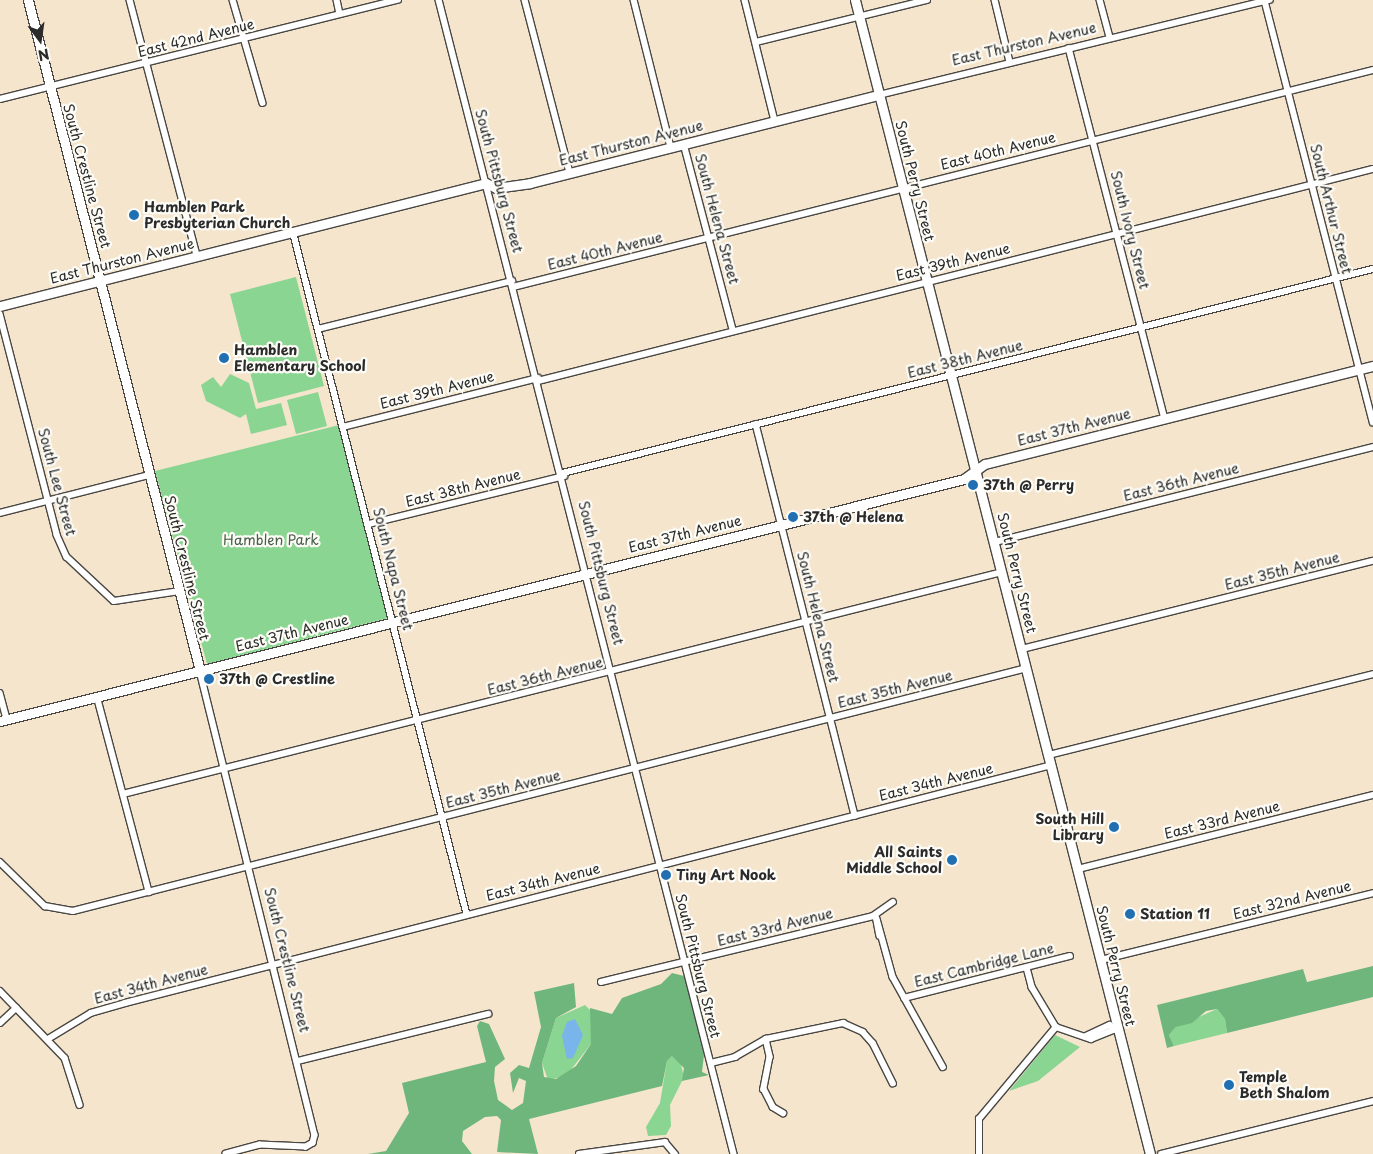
<!DOCTYPE html>
<html>
<head>
<meta charset="utf-8">
<style>
  body { margin:0 }
  #map { position:relative; width:1373px; height:1154px; overflow:hidden; background:#f5e5cd; font-family:"Playpen Sans",sans-serif }
  div>[style] { position:absolute }
  .green>* { inset:0; background:#8ad592 }
  .forest>* { inset:0; background:#6fb67c }
  .water>* { inset:0; background:#79b4ea }
  .roads { filter:drop-shadow(1px 0 #494743) drop-shadow(-1px 0 #494743) drop-shadow(0 1px #494743) drop-shadow(0 -1px #494743) }
  .street>* { height:5.5px; margin:-2.75px; padding:0 2.75px; transform-origin:2.75px; border-radius:2.75px; background:#fff }
  .secondary>* { height:9px; margin:-4.5px; padding:0 4.5px; transform-origin:4.5px; border-radius:4.5px; background:#fff }
  .dots>* { width:14px; height:14px; translate:-50% -50%; box-sizing:border-box; border:2px solid #fdfcf7; border-radius:50% }
  span { translate:-50% -50%; white-space:nowrap; text-align:center; line-height:1.15; -webkit-text-stroke:4.5px #fdfcf7; paint-order:stroke }
  .street-label { font-size:14px; color:#2b2b2b }
  .poi-label { font-size:14px; color:#2b2b2b; font-weight:700 }
  .left { translate:0 -50%; text-align:left }
  .right { translate:-100% -50%; text-align:right }
  .park-label { font-size:14px; color:#485e4a }
  .north { position:absolute; left:15px; top:15px; width:50px; height:50px; -webkit-text-stroke:4px #fdfcf7; paint-order:stroke; rotate:166deg; font-size:14px; font-weight:700; line-height:20px; text-align:center; color:#2b2b2b }
  .north::after { content:''; display:block; margin:auto; width:18px; height:22px; background:#2b2b2b; clip-path:polygon(50% 0,100% 100%,50% 72%,0 100%) }
</style>
</head>
<body>
<div id="map">
  <div class="green">
    <i style="clip-path:polygon(296px 277px,324px 386px,258px 403px,230px 294px)"></i>
    <i style="clip-path:polygon(230px 374px,249px 383px,256px 409px,281px 403px,287px 425px,251px 434px,246px 414px,240px 418px,206px 401px,201px 385px,213px 377px,221px 387px)"></i>
    <i style="clip-path:polygon(318px 392px,327px 426px,296px 434px,287px 400px)"></i>
    <i style="clip-path:polygon(339px 425px,388px 618px,207px 664px,155px 471px)"></i>
    <i style="clip-path:polygon(585px 1005px,591px 1011px,591px 1044px,566px 1076px,548px 1080px,542px 1063px,556px 1018px)"></i>
    <i style="clip-path:polygon(1217px 1009px,1225px 1019px,1227px 1033px,1174px 1046px,1169px 1035px,1176px 1027px)"></i>
    <i style="clip-path:polygon(1055px 1035px,1080px 1047px,1038px 1081px,1009px 1091px)"></i>
    <i style="clip-path:polygon(672px 1056px,680px 1060px,684px 1077px,670px 1105px,671px 1126px,666px 1135px,648px 1136px,646px 1127px,660px 1103px,667px 1061px)"></i>
  </div>
  <div class="forest">
    <i style="clip-path:polygon(1373px 966px,1373px 997px,1227px 1033px,1225px 1019px,1217px 1009px,1206px 1011px,1192px 1023px,1176px 1027px,1169px 1035px,1174px 1046px,1167px 1048px,1157px 1005px,1303px 969px,1307px 982px)"></i>
    <i style="clip-path:polygon(672px 973px,684px 976px,704px 1055px,702px 1072px,709px 1075px,682px 1081px,684px 1068px,672px 1056px,667px 1061px,662px 1086px,529px 1119px,538px 1154px,497px 1152px,501px 1120px,497px 1116px,485px 1117px,463px 1131px,462px 1141px,472px 1154px,368px 1154px,386px 1151px,409px 1113px,402px 1083px,486px 1062px,477px 1026px,480px 1021px,489px 1024px,505px 1059px,495px 1067px,494px 1081px,498px 1100px,512px 1110px,523px 1103px,526px 1081px,519px 1078px,513px 1093px,510px 1073px,519px 1065px,529px 1068px,541px 1027px,534px 992px,574px 983px,576px 1007px,556px 1018px,542px 1063px,544px 1077px,556px 1079px,576px 1066px,591px 1044px,590px 1008px,612px 1014px,622px 998px,661px 984px)"></i>
  </div>
  <div class="water">
    <i style="clip-path:polygon(575px 1019px,583px 1035px,573px 1058px,567px 1059px,562px 1036px,567px 1022px)"></i>
  </div>
  <div class="roads">
    <div class="street">
      <i style="left:130px;top:0;width:265px;rotate:75.3deg"></i>
      <i style="left:233px;top:0;width:107px;rotate:73.8deg"></i>
      <i style="left:337px;top:0;width:14px;rotate:78deg"></i>
      <i style="left:439px;top:0;width:1191px;rotate:75.66deg"></i>
      <i style="left:525px;top:0;width:179px;rotate:75.4deg"></i>
      <i style="left:634px;top:0;width:152px;rotate:75.9deg"></i>
      <i style="left:745px;top:0;width:125px;rotate:76.1deg"></i>
      <i style="left:995px;top:0;width:64px;rotate:76.4deg"></i>
      <i style="left:1100px;top:0;width:39px;rotate:75deg"></i>
      <i style="left:1265px;top:1px;width:435px;rotate:75.6deg"></i>
      <i style="left:756px;top:42px;width:176px;rotate:-13.8deg"></i>
      <i style="left:1069px;top:48px;width:382px;rotate:75.5deg"></i>
      <i style="left:879px;top:95px;width:402px;rotate:-13.7deg"></i>
      <i style="left:0;top:99px;width:410px;rotate:-14deg"></i>
      <i style="left:684px;top:144px;width:192px;rotate:75.2deg"></i>
      <i style="left:293px;top:231px;width:705px;rotate:75.71deg"></i>
      <i style="left:513px;top:287px;width:887px;rotate:-14.16deg"></i>
      <i style="left:0;top:314px;width:228px;rotate:75.5deg"></i>
      <i style="left:57px;top:535px;width:24px;rotate:66deg"></i>
      <i style="left:67px;top:557px;width:64px;rotate:43.1deg"></i>
      <i style="left:114px;top:601px;width:66px;rotate:-8.7deg"></i>
      <i style="left:318px;top:329px;width:200px;rotate:-13.9deg"></i>
      <i style="left:538px;top:381px;width:861px;rotate:-14.25deg"></i>
      <i style="left:756px;top:424px;width:404px;rotate:75.8deg"></i>
      <i style="left:343px;top:427px;width:201px;rotate:-14.1deg"></i>
      <i style="left:563px;top:473px;width:835px;rotate:-14.14deg"></i>
      <i style="left:0;top:513px;width:154px;rotate:-14.3deg"></i>
      <i style="left:369px;top:524px;width:201px;rotate:-13.8deg"></i>
      <i style="left:995px;top:542px;width:390px;rotate:-14.1deg"></i>
      <i style="left:1022px;top:649px;width:362px;rotate:-14.1deg"></i>
      <i style="left:200px;top:671px;width:478px;rotate:76.1deg"></i>
      <i style="left:315px;top:1135px;width:8px;rotate:104deg"></i>
      <i style="left:313px;top:1143px;width:8px;rotate:150deg"></i>
      <i style="left:306px;top:1147px;width:46px;rotate:-177.5deg"></i>
      <i style="left:260px;top:1145px;width:35px;rotate:165deg"></i>
      <i style="left:0;top:693px;width:27px;rotate:75deg"></i>
      <i style="left:97px;top:696px;width:203px;rotate:75.1deg"></i>
      <i style="left:1049px;top:755px;width:334px;rotate:-14deg"></i>
      <i style="left:123px;top:794px;width:907px;rotate:-14.17deg"></i>
      <i style="left:0;top:862px;width:63px;rotate:44.4deg"></i>
      <i style="left:45px;top:906px;width:28px;rotate:10deg"></i>
      <i style="left:73px;top:911px;width:984px;rotate:-14.29deg"></i>
      <i style="left:1078px;top:869px;width:304px;rotate:-14.1deg"></i>
      <i style="left:876px;top:916px;width:20px;rotate:79deg"></i>
      <i style="left:877px;top:919px;width:60px;rotate:74.6deg"></i>
      <i style="left:893px;top:977px;width:103px;rotate:60.9deg"></i>
      <i style="left:1101px;top:960px;width:280px;rotate:-13.8deg"></i>
      <i style="left:1027px;top:968px;width:20px;rotate:75deg"></i>
      <i style="left:1032px;top:987px;width:47px;rotate:59deg"></i>
      <i style="left:1056px;top:1027px;width:37px;rotate:19deg"></i>
      <i style="left:1091px;top:1039px;width:29px;rotate:-22deg"></i>
      <i style="left:601px;top:982px;width:280px;rotate:-13.6deg"></i>
      <i style="left:873px;top:916px;width:24px;rotate:-35deg"></i>
      <i style="left:0;top:991px;width:93px;rotate:45.9deg"></i>
      <i style="left:65px;top:1058px;width:49px;rotate:72.3deg"></i>
      <i style="left:904px;top:998px;width:171px;rotate:-14.2deg"></i>
      <i style="left:0;top:1023px;width:22px;rotate:-43deg"></i>
      <i style="left:1086px;top:1036px;width:26px;rotate:-25deg"></i>
      <i style="left:1110px;top:1025px;width:6px;rotate:45deg"></i>
      <i style="left:48px;top:1039px;width:50px;rotate:-31.2deg"></i>
      <i style="left:91px;top:1013px;width:35px;rotate:-16deg"></i>
      <i style="left:125px;top:1003px;width:957px;rotate:-14.4deg"></i>
      <i style="left:766px;top:1039px;width:18px;rotate:77deg"></i>
      <i style="left:770px;top:1057px;width:33px;rotate:101deg"></i>
      <i style="left:764px;top:1089px;width:20px;rotate:63deg"></i>
      <i style="left:773px;top:1107px;width:12px;rotate:31deg"></i>
      <i style="left:298px;top:1061px;width:196px;rotate:-13.9deg"></i>
      <i style="left:711px;top:1063px;width:25px;rotate:-14deg"></i>
      <i style="left:735px;top:1057px;width:36px;rotate:-30deg"></i>
      <i style="left:766px;top:1039px;width:79px;rotate:-11.7deg"></i>
      <i style="left:843px;top:1023px;width:22px;rotate:24deg"></i>
      <i style="left:863px;top:1032px;width:15px;rotate:48deg"></i>
      <i style="left:873px;top:1043px;width:45px;rotate:63.4deg"></i>
      <i style="left:579px;top:1154px;width:87px;rotate:-7.9deg"></i>
      <i style="left:665px;top:1142px;width:16px;rotate:50deg"></i>
      <i style="left:979px;top:1154px;width:35px;rotate:-90deg"></i>
      <i style="left:979px;top:1119px;width:120px;rotate:-50.1deg"></i>
      <i style="left:1161px;top:1154px;width:219px;rotate:-14deg"></i>
    </div>
    <div class="secondary">
      <i style="left:28px;top:0;width:693px;rotate:75.62deg"></i>
      <i style="left:855px;top:0;width:1191px;rotate:75.66deg"></i>
      <i style="left:0;top:306px;width:501px;rotate:-14.2deg"></i>
      <i style="left:486px;top:183px;width:11px;rotate:27deg"></i>
      <i style="left:496px;top:188px;width:34px;rotate:-8deg"></i>
      <i style="left:530px;top:183px;width:360px;rotate:-14.2deg"></i>
      <i style="left:0;top:721px;width:994px;rotate:-14.09deg"></i>
      <i style="left:964px;top:479px;width:26px;rotate:-36deg"></i>
      <i style="left:985px;top:464px;width:400px;rotate:-14.2deg"></i>
    </div>
  </div>
  <div class="dots">
    <i style="left:134px;top:215px;background:#1f6fb2"></i>
    <i style="left:224px;top:358px;background:#1f6fb2"></i>
    <i style="left:973px;top:485px;background:#1f6fb2"></i>
    <i style="left:793px;top:517px;background:#1f6fb2"></i>
    <i style="left:209px;top:679px;background:#1f6fb2"></i>
    <i style="left:1114px;top:827px;background:#1f6fb2"></i>
    <i style="left:952px;top:860px;background:#1f6fb2"></i>
    <i style="left:666px;top:875px;background:#1f6fb2"></i>
    <i style="left:1130px;top:914px;background:#1f6fb2"></i>
    <i style="left:1229px;top:1085px;background:#1f6fb2"></i>
  </div>
  <div class="street-label">
    <span style="left:196px;top:38px;rotate:-14deg">East 42nd Avenue</span>
    <span style="left:1024px;top:44px;rotate:-13deg">East Thurston Avenue</span>
    <span style="left:631px;top:143px;rotate:-14deg">East Thurston Avenue</span>
    <span style="left:998px;top:151px;rotate:-14deg">East 40th Avenue</span>
    <span style="left:87px;top:176px;rotate:75deg">South Crestline Street</span>
    <span style="left:499px;top:181px;rotate:75deg">South Pittsburg Street</span>
    <span style="left:915px;top:181px;rotate:76deg">South Perry Street</span>
    <span style="left:1331px;top:209px;rotate:76deg">South Arthur Street</span>
    <span style="left:717px;top:219px;rotate:75deg">South Helena Street</span>
    <span style="left:1130px;top:230px;rotate:76deg">South Ivory Street</span>
    <span style="left:605px;top:251px;rotate:-14deg">East 40th Avenue</span>
    <span style="left:122px;top:261px;rotate:-14deg">East Thurston Avenue</span>
    <span style="left:953px;top:262px;rotate:-14deg">East 39th Avenue</span>
    <span style="left:965px;top:359px;rotate:-14deg">East 38th Avenue</span>
    <span style="left:437px;top:390px;rotate:-14deg">East 39th Avenue</span>
    <span style="left:1074px;top:427px;rotate:-14deg">East 37th Avenue</span>
    <span style="left:57px;top:482px;rotate:75deg">South Lee Street</span>
    <span style="left:1181px;top:482px;rotate:-14deg">East 36th Avenue</span>
    <span style="left:463px;top:488px;rotate:-14deg">East 38th Avenue</span>
    <span style="left:685px;top:534px;rotate:-14deg">East 37th Avenue</span>
    <span style="left:187px;top:568px;rotate:76deg">South Crestline Street</span>
    <span style="left:393px;top:569px;rotate:76deg">South Napa Street</span>
    <span style="left:1282px;top:571px;rotate:-14deg">East 35th Avenue</span>
    <span style="left:601px;top:573px;rotate:76deg">South Pittsburg Street</span>
    <span style="left:1017px;top:573px;rotate:76deg">South Perry Street</span>
    <span style="left:818px;top:617px;rotate:76deg">South Helena Street</span>
    <span style="left:292px;top:633px;rotate:-14deg">East 37th Avenue</span>
    <span style="left:545px;top:676px;rotate:-14deg">East 36th Avenue</span>
    <span style="left:895px;top:689px;rotate:-14deg">East 35th Avenue</span>
    <span style="left:936px;top:782px;rotate:-14deg">East 34th Avenue</span>
    <span style="left:503px;top:789px;rotate:-14deg">East 35th Avenue</span>
    <span style="left:1222px;top:820px;rotate:-14deg">East 33rd Avenue</span>
    <span style="left:543px;top:882px;rotate:-14deg">East 34th Avenue</span>
    <span style="left:1292px;top:900px;rotate:-14deg">East 32nd Avenue</span>
    <span style="left:775px;top:927px;rotate:-14deg">East 33rd Avenue</span>
    <span style="left:287px;top:960px;rotate:76deg">South Crestline Street</span>
    <span style="left:984px;top:965px;rotate:-14deg">East Cambridge Lane</span>
    <span style="left:698px;top:966px;rotate:76deg">South Pittsburg Street</span>
    <span style="left:1116px;top:966px;rotate:76deg">South Perry Street</span>
    <span style="left:151px;top:984px;rotate:-15deg">East 34th Avenue</span>
  </div>
  <div class="poi-label">
    <span class="left" style="left:144px;top:215px">Hamblen Park<br>Presbyterian Church</span>
    <span class="left" style="left:234px;top:358px">Hamblen<br>Elementary School</span>
    <span class="left" style="left:983px;top:485px">37th @ Perry</span>
    <span class="left" style="left:803px;top:517px">37th @ Helena</span>
    <span class="left" style="left:219px;top:679px">37th @ Crestline</span>
    <span class="right" style="left:1104px;top:827px">South Hill<br>Library</span>
    <span class="right" style="left:942px;top:860px">All Saints<br>Middle School</span>
    <span class="left" style="left:676px;top:875px">Tiny Art Nook</span>
    <span class="left" style="left:1140px;top:914px">Station 11</span>
    <span class="left" style="left:1239px;top:1085px">Temple<br>Beth Shalom</span>
  </div>
  <div class="park-label">
    <span style="left:271px;top:540px">Hamblen Park</span>
  </div>
  <div class="north">N</div>
</div>
</body>
</html>
